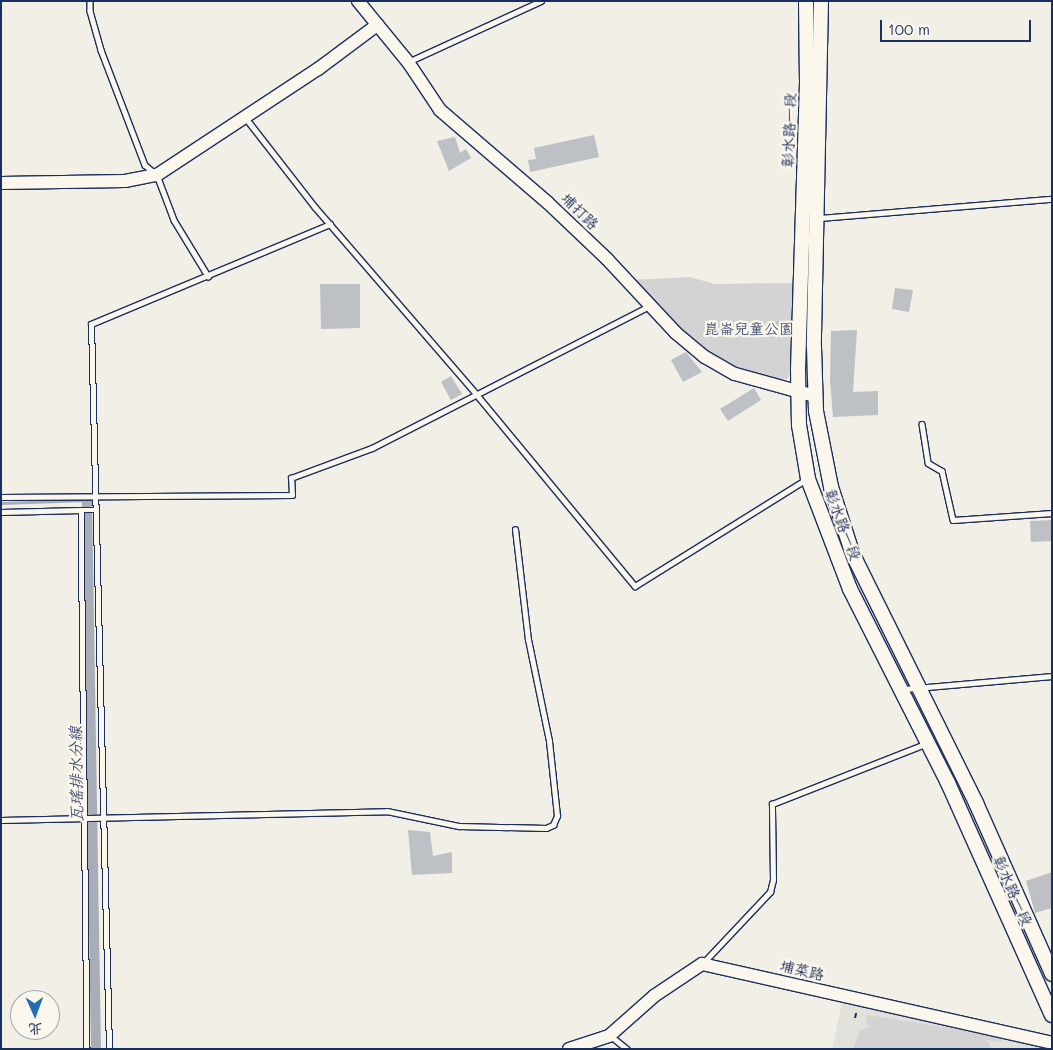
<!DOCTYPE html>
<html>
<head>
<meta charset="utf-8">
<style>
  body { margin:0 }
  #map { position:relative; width:1053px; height:1050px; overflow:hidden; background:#f2efe6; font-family:Mali,"LXGW WenKai TC",sans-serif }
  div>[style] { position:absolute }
  .built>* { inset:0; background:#e2e1dc }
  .green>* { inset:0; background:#d2d3d2 }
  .stream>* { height:3px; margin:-1.5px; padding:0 1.5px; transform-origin:1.5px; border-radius:1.5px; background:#a9adb7 }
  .canal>* { height:10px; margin:-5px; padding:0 5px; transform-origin:5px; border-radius:5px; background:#a9adb7 }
  .building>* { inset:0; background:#bdc0c4 }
  .path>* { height:2px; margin-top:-1px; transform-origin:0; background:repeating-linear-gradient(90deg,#1b2f5e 0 5px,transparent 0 9px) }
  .roads { filter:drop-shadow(1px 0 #1b2f5e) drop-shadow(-1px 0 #1b2f5e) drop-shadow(0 1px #1b2f5e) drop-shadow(0 -1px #1b2f5e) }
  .lane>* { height:4.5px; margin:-2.25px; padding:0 2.25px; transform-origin:2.25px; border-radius:2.25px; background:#fbf7ec }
  .secondary>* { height:12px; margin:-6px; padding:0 6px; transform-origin:6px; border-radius:6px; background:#fbf7ec }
  .primary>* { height:14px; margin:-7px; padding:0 7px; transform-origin:7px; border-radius:7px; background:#fbf7ec }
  span { translate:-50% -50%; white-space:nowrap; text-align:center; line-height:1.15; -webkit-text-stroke:4.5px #fbf7ec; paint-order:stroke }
  .street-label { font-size:15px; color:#1b2f5e }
  .park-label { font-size:15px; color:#49587b }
  .water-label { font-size:16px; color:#465579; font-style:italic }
  .frame { position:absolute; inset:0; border:2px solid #1b2f5e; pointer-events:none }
  .north { position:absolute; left:10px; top:990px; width:50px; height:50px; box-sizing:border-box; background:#fbf7ec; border:1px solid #a1a7b3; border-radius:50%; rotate:178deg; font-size:14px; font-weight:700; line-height:20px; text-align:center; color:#1b2f5e }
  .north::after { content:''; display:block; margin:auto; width:18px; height:22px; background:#1f6fb2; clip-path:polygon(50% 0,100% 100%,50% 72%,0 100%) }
  .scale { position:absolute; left:880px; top:20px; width:151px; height:22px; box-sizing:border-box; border:2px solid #1b2f5e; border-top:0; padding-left:6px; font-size:15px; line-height:18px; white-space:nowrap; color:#1b2f5e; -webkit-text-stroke:4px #fbf7ec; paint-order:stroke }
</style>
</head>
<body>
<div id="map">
  <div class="built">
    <i style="clip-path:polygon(842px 1003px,1052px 1047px,1052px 1049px,832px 1049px)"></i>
  </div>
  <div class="green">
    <i style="clip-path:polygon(690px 277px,715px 284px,792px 283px,796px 366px,787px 379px,761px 378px,734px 371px,707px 355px,629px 280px)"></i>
    <i style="clip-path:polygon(867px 1015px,1002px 1036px,1001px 1042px,987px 1040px,992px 1049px,853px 1049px,860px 1031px,871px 1026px,866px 1025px)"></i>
  </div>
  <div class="stream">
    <i style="left:1px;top:503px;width:86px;rotate:-2deg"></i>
  </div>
  <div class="canal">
    <i style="left:87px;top:500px;width:549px;rotate:89.06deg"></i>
  </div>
  <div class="building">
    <i style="clip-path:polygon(594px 135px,599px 157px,530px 172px,528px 160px,536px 159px,534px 148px)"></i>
    <i style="clip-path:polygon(455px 137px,460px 153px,466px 149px,471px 158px,449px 171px,437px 141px)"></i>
    <i style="clip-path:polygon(320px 284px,360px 284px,360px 328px,321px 329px)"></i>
    <i style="clip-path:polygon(895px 288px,913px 290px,909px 312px,892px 309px)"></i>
    <i style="clip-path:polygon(775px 321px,789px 321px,789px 331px,775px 331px)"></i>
    <i style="clip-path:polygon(857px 330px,853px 392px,878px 391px,878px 415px,833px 417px,830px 380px,831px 331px)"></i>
    <i style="clip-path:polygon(686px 352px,702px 372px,683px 382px,671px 360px)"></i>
    <i style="clip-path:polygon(451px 376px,462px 394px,451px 400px,441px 382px)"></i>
    <i style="clip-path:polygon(754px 388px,761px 400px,728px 421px,720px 409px)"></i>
    <i style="clip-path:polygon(1052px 520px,1052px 541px,1031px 542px,1030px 521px)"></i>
    <i style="clip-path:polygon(408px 830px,430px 832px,433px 856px,452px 852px,452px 873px,412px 875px)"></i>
    <i style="clip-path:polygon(1052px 872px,1052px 908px,1035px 913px,1026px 881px)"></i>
  </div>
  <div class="path">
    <i style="left:855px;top:1018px;width:9px;rotate:-77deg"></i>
  </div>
  <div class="roads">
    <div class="lane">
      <i style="left:90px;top:1px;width:10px;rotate:90deg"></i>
      <i style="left:90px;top:11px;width:41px;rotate:74.2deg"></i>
      <i style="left:101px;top:50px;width:123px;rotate:69.1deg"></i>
      <i style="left:145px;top:165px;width:16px;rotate:40deg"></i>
      <i style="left:157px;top:175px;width:48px;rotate:69.3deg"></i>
      <i style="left:174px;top:220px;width:66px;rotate:58.7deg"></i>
      <i style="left:410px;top:61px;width:144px;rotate:-24.6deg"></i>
      <i style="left:245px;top:117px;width:114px;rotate:52.1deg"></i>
      <i style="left:315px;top:207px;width:248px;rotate:49.2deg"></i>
      <i style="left:477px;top:395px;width:248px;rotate:50.4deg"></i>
      <i style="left:635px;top:586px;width:203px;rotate:-31.9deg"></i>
      <i style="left:819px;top:218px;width:234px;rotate:-4.7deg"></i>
      <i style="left:922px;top:424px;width:39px;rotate:81deg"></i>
      <i style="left:928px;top:463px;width:16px;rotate:30deg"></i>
      <i style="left:942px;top:471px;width:50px;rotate:77.3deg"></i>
      <i style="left:953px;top:520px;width:99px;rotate:-4deg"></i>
      <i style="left:1px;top:497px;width:291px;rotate:-0.4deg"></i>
      <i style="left:292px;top:495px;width:17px;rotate:-93deg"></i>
      <i style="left:291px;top:478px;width:86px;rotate:-20.3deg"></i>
      <i style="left:372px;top:448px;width:311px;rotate:-27.1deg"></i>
      <i style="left:81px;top:510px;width:13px"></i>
      <i style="left:1px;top:512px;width:80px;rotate:-1.4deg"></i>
      <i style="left:81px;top:510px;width:539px;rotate:89.36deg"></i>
      <i style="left:904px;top:689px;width:149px;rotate:-5deg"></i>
      <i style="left:1px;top:820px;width:386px;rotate:-1.3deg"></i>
      <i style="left:387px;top:811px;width:74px;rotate:11.8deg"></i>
      <i style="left:459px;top:826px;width:87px;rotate:1.3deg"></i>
      <i style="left:546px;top:828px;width:8px;rotate:-23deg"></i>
      <i style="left:553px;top:825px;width:10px;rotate:-66deg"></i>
      <i style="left:557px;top:816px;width:75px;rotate:-96.1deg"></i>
      <i style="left:549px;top:741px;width:103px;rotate:-101.7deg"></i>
      <i style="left:528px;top:640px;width:111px;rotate:-96.7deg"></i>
      <i style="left:703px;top:963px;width:98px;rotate:-46.7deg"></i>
      <i style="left:770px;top:892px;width:12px;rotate:-76deg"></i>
      <i style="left:773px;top:880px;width:76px;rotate:-90.8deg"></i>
      <i style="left:772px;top:804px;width:164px;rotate:-21.4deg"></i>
      <i style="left:611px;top:1036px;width:21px;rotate:39deg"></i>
      <i style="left:109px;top:1049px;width:725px;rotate:-91.42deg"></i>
      <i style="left:91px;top:324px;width:259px;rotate:-22.7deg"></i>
    </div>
    <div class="secondary">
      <i style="left:358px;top:1px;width:79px;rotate:50.7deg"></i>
      <i style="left:408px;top:62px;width:58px;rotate:56.3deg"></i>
      <i style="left:440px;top:110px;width:141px;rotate:40.7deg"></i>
      <i style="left:547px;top:202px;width:83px;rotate:43.5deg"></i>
      <i style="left:607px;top:259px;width:101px;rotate:47deg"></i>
      <i style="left:676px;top:333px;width:38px;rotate:40deg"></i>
      <i style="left:705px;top:357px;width:34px;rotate:30deg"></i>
      <i style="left:735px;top:374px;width:83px;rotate:15.4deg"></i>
      <i style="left:1px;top:183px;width:124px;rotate:-0.9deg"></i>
      <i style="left:125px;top:181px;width:33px;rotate:-11deg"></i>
      <i style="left:157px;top:175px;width:193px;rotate:-33.4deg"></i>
      <i style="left:318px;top:69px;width:74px;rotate:-36.7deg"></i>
      <i style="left:569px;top:1049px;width:42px;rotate:-18deg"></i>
      <i style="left:609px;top:1036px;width:60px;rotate:-41.6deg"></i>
      <i style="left:654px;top:996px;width:58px;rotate:-33.7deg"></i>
      <i style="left:702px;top:964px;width:359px;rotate:12.7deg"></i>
    </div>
    <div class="primary">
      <i style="left:806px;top:1px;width:82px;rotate:89.3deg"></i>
      <i style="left:807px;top:83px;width:286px;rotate:91.8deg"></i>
      <i style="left:798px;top:369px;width:56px;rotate:89deg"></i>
      <i style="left:799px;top:425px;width:55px;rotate:80.5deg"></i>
      <i style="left:808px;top:479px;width:118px;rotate:69.1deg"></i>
      <i style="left:850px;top:589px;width:217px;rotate:63.2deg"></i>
      <i style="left:948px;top:783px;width:254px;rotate:65.9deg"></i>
      <i style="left:821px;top:1px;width:346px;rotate:91.2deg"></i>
      <i style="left:814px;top:347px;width:64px;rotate:88.2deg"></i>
      <i style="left:816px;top:411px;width:77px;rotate:78.8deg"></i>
      <i style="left:831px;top:487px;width:71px;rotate:72.1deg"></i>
      <i style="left:853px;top:555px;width:277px;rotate:63.6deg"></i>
      <i style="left:976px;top:803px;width:187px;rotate:66deg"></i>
    </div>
  </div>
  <div class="street-label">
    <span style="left:789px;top:130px;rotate:-88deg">彰水路一段</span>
    <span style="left:580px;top:211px;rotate:44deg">埔打路</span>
    <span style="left:843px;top:525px;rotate:69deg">彰水路一段</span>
    <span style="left:1013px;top:891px;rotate:66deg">彰水路一段</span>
    <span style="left:802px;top:970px;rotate:13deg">埔菜路</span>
  </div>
  <div class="park-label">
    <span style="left:749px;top:329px">崑崙兒童公園</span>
  </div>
  <div class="water-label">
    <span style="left:76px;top:774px;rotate:-91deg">瓦瑤排水分線</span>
  </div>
  <div class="frame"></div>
  <div class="north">北</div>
  <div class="scale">100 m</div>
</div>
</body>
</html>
